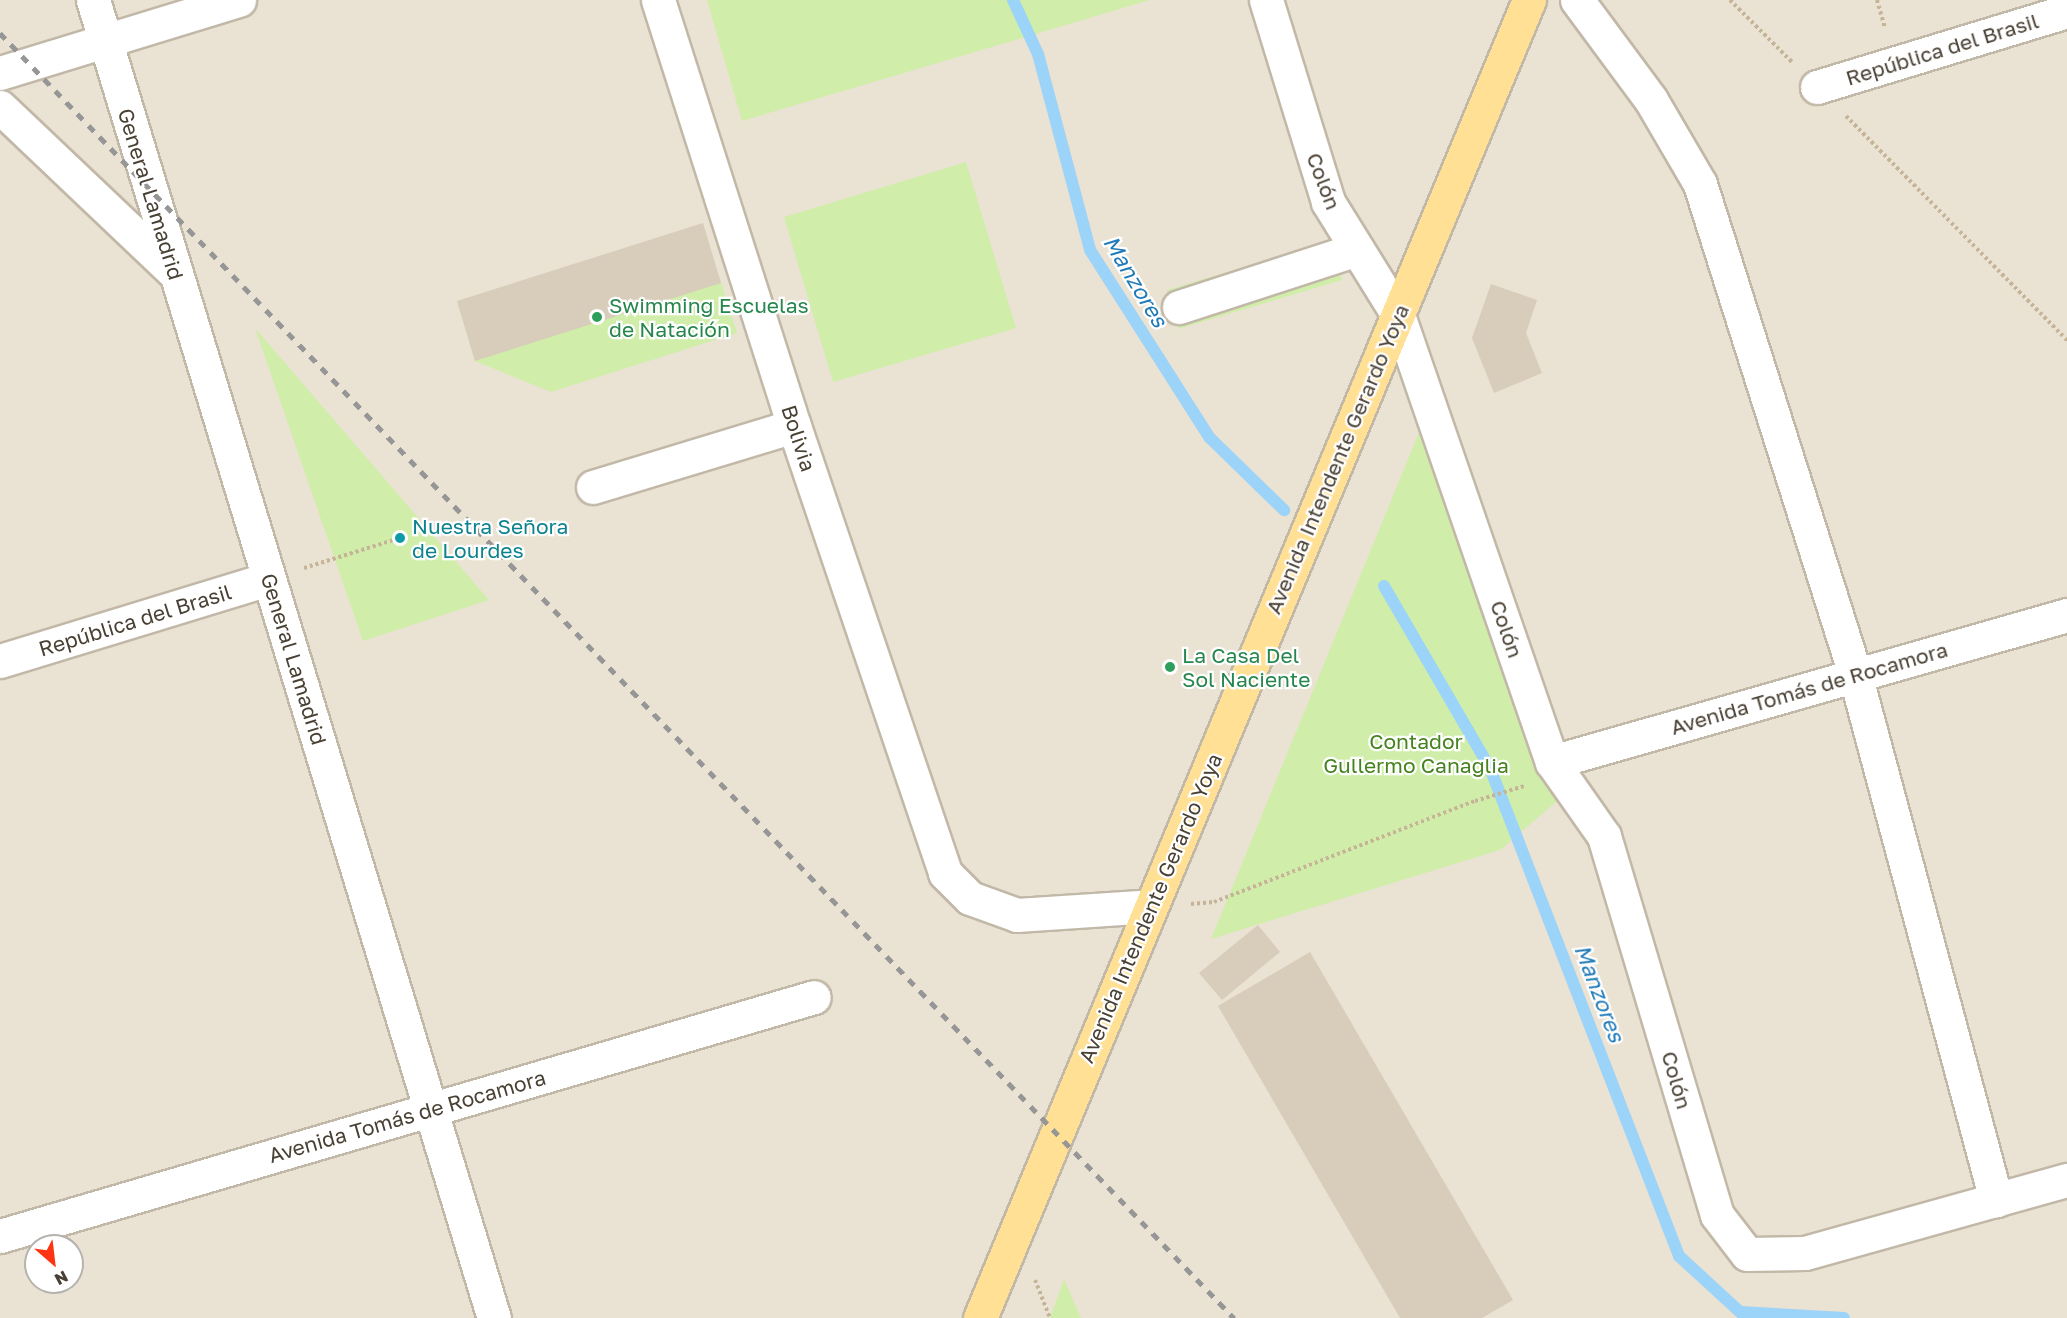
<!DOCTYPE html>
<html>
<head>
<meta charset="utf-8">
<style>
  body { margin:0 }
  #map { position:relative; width:2067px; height:1318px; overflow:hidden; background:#f5f0e6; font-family:"Golos Text",sans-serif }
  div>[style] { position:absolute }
  .residential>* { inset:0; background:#eae2d3 }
  .green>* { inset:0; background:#d0eeaa }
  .stream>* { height:12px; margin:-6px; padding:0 6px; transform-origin:6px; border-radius:6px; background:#9bd3f9 }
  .building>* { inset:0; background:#d8ccba }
  .path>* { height:4px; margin-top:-2px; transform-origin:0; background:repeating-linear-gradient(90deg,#c5b497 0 3px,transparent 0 6px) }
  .roads { filter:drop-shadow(2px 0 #c2b8a7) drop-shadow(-2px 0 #c2b8a7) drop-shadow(0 2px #c2b8a7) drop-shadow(0 -2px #c2b8a7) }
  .minor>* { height:33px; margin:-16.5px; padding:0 16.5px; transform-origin:16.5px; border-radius:16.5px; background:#fff }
  .major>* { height:33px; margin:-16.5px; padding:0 16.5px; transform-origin:16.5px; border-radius:16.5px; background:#ffe095 }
  .rail>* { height:4.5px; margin-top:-2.25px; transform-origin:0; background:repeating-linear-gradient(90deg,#969696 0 8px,transparent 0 16px) }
  .dots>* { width:16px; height:16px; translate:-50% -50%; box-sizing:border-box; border:3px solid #fff; border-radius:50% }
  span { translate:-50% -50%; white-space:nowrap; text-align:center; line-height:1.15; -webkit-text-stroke:4.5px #fff; paint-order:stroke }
  .street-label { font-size:21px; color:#494034 }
  .leisure-label { font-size:21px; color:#27864d }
  .left { translate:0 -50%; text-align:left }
  .culture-label { font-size:21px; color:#0d838f }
  .park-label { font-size:21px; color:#468220 }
  .water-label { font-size:22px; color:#1f7ab9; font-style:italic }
  .north { position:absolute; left:24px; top:1234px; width:60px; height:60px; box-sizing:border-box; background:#fff; border:2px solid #b6b3ae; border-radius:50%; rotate:152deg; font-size:16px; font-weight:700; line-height:24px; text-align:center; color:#494034 }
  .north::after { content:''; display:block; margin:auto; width:21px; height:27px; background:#ff3413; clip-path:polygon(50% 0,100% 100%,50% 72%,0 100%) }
</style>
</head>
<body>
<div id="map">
  <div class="residential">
    <i style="clip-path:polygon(evenodd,0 0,2067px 0,2067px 1318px,0 1318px,0 0,36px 1246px,72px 1246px,72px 1282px,36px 1282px,36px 1246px)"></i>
  </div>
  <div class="green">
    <i style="clip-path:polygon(707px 0,1150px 0,742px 121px)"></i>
    <i style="clip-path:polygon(966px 162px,1016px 328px,833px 382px,784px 217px)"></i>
    <i style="clip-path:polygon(1331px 241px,1342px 280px,1178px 329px,1167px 290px)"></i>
    <i style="clip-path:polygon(570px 266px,718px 273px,737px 333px,551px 392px,475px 361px,457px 301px)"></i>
    <i style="clip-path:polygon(255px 328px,489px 600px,363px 641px)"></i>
    <i style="clip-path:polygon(1427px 413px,1556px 802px,1500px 850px,1211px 939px)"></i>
    <i style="clip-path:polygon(1064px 1279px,1081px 1318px,1050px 1318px)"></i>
  </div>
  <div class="stream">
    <i style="left:1013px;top:0;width:60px;rotate:65.2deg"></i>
    <i style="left:1038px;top:54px;width:203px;rotate:75.1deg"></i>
    <i style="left:1090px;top:250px;width:222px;rotate:57.5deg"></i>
    <i style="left:1209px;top:437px;width:105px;rotate:44.2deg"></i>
    <i style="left:1384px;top:586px;width:211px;rotate:59.8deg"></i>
    <i style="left:1490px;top:768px;width:523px;rotate:68.83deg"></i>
    <i style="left:1679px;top:1256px;width:83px;rotate:42.6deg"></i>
    <i style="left:1740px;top:1312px;width:104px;rotate:3.3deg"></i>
  </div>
  <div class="building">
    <i style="clip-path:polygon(703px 223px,721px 283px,475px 361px,457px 301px)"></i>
    <i style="clip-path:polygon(1491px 284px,1537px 300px,1526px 333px,1542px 373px,1494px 393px,1472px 338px)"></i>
    <i style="clip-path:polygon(1258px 925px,1280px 952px,1222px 1000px,1199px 973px)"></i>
    <i style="clip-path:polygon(1310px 952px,1513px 1300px,1482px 1318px,1400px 1318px,1218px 1006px)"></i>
  </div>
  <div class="path">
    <i style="left:1730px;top:0;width:88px;rotate:45deg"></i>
    <i style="left:1877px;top:0;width:29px;rotate:74deg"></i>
    <i style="left:1846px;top:116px;width:315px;rotate:45.4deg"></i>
    <i style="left:304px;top:568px;width:101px;rotate:-17.4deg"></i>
    <i style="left:1191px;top:904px;width:23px;rotate:-5deg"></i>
    <i style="left:1214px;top:902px;width:280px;rotate:-21.2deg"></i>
    <i style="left:1475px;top:801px;width:51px;rotate:-17deg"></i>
    <i style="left:1035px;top:1280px;width:41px;rotate:68.5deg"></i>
  </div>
  <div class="roads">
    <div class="minor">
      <i style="left:93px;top:0;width:1378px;rotate:73.08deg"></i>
      <i style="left:658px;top:0;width:447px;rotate:72.3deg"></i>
      <i style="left:794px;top:426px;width:472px;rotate:71.3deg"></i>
      <i style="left:945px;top:873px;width:35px;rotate:45deg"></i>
      <i style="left:970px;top:898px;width:50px;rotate:19.9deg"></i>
      <i style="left:1017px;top:915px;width:134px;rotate:-3.8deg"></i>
      <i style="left:1266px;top:0;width:211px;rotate:72.9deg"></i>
      <i style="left:1328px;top:202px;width:133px;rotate:58.2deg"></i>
      <i style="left:1398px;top:315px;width:473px;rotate:71deg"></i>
      <i style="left:1552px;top:762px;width:90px;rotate:54.9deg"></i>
      <i style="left:1604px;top:836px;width:395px;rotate:73.4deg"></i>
      <i style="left:1717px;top:1215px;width:49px;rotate:52.4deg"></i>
      <i style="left:1747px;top:1254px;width:58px;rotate:-1deg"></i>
      <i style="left:1805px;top:1253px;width:272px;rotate:-15.6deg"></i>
      <i style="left:1577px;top:0;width:124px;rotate:53.5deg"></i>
      <i style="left:1651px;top:100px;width:97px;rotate:59.7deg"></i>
      <i style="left:1700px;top:184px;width:514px;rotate:72.45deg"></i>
      <i style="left:1855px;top:674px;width:545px;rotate:74.99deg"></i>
      <i style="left:0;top:73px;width:250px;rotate:-17deg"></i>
      <i style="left:1817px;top:87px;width:261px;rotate:-16.9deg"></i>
      <i style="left:0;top:107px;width:238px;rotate:43.5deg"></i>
      <i style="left:1179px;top:307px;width:187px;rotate:-18deg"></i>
      <i style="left:593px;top:487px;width:210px;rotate:-16.9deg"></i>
      <i style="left:0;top:661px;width:281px;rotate:-17deg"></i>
      <i style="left:1552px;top:762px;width:536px;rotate:-15.93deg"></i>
      <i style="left:0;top:1236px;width:848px;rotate:-16.36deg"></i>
    </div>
    <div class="major">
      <i style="left:980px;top:1318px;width:1428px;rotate:-67.39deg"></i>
    </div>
  </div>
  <div class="rail">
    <i style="left:0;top:33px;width:1782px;rotate:46.16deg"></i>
  </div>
  <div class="dots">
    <i style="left:597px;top:317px;background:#2e9e5b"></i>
    <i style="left:400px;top:538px;background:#0f9aa8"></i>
    <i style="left:1170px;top:667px;background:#2e9e5b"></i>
  </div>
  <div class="street-label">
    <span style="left:1942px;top:49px;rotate:-17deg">República del Brasil</span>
    <span style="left:1324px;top:181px;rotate:69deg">Colón</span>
    <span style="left:151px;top:194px;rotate:73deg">General Lamadrid</span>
    <span style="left:799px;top:438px;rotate:72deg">Bolivia</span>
    <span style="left:1337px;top:459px;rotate:-67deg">Avenida Intendente Gerardo Yoya</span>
    <span style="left:135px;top:620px;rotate:-17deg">República del Brasil</span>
    <span style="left:1507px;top:629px;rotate:71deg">Colón</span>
    <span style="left:294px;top:659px;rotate:73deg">General Lamadrid</span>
    <span style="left:1809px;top:688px;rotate:-16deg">Avenida Tomás de Rocamora</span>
    <span style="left:1150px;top:908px;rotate:-67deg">Avenida Intendente Gerardo Yoya</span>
    <span style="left:1677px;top:1080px;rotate:74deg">Colón</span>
    <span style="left:407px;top:1116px;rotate:-16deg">Avenida Tomás de Rocamora</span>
  </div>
  <div class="leisure-label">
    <span class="left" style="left:609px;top:317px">Swimming Escuelas<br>de Natación</span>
    <span class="left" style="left:1182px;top:667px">La Casa Del<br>Sol Naciente</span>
  </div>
  <div class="culture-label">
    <span class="left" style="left:412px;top:538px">Nuestra Señora<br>de Lourdes</span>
  </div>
  <div class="park-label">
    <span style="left:1416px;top:753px">Contador<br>Gullermo Canaglia</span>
  </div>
  <div class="water-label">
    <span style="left:1136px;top:281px;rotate:59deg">Manzores</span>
    <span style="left:1600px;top:993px;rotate:69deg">Manzores</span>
  </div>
  <div class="north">N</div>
</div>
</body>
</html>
